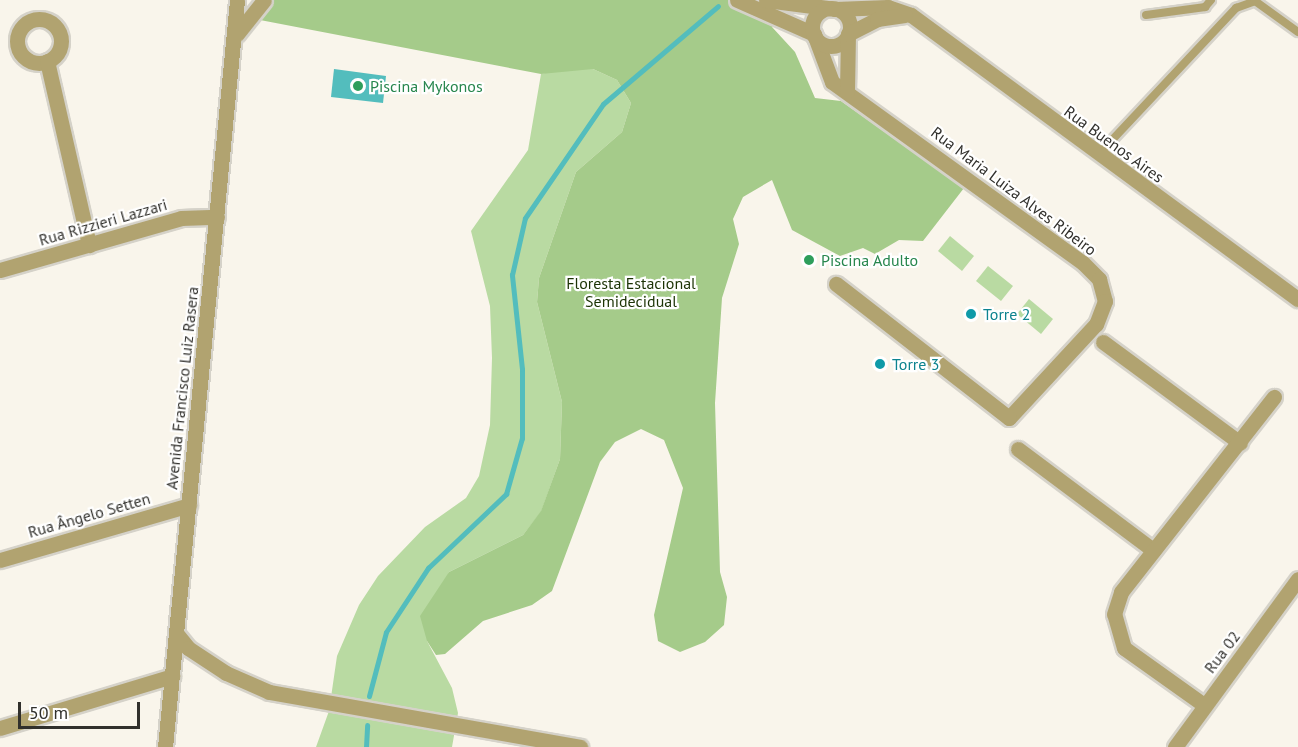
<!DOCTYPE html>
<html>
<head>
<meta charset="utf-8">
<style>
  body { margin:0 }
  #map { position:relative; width:1298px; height:747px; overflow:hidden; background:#f9f5eb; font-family:"PT Sans",sans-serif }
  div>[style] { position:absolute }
  .green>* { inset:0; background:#b9daa2 }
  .forest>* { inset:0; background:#a5cb8a }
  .water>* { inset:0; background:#53bdbd }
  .stream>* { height:5px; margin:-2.5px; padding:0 2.5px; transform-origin:2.5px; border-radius:2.5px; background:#53bdbd }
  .roads { filter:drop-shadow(2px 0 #d5d2c9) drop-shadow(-2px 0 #d5d2c9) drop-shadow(0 2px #d5d2c9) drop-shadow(0 -2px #d5d2c9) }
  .lane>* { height:8px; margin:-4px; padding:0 4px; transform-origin:4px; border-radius:4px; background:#b1a370 }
  .street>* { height:15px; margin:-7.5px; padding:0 7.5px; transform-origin:7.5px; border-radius:7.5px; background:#b1a370 }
  .street>.ring { margin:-7.5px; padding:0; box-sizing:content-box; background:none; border:15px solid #b1a370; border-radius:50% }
  .dots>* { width:16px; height:16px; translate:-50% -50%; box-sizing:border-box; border:3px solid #fff; border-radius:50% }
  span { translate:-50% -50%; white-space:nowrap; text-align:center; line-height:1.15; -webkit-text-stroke:4.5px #fff; paint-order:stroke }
  .leisure-label { font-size:16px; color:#27864d }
  .left { translate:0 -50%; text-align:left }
  .street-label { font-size:16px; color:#31302c }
  .park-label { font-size:16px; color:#1c3305 }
  .culture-label { font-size:16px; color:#0d838f }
  .scale { position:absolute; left:18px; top:702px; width:122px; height:27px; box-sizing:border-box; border:3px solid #31302c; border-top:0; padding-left:8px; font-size:18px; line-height:21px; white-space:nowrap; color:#31302c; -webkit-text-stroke:4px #fff; paint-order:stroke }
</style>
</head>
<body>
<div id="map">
  <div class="green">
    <i style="clip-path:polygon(566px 68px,593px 69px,617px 80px,631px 103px,622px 132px,576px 172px,539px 278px,537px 302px,562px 402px,560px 459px,541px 512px,523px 535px,449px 572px,427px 641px,452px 688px,458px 713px,452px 747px,316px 747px,329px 711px,337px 656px,359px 605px,378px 576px,425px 527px,466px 498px,479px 476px,490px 425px,492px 358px,490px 306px,471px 231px,528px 150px,541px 74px)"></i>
    <i style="clip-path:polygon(950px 236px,974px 256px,962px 271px,938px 251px)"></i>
    <i style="clip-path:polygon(988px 266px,1013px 286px,1001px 301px,976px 281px)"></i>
    <i style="clip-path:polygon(1029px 299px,1053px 319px,1041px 334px,1017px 314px)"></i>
  </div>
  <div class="forest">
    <i style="clip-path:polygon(269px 0,789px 0,772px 27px,795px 52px,815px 98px,841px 101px,964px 188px,923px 241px,899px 240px,875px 254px,863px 248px,840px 256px,792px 230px,772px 180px,743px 197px,733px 219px,739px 244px,722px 298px,715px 403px,720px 572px,727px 597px,724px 625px,705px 642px,680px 652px,658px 641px,654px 615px,683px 488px,664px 440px,641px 429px,615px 442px,600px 462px,552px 591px,532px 605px,483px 621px,445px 654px,436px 655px,427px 641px,420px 616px,449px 572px,523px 535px,541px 511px,560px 459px,562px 402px,537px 302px,539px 278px,576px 172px,622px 132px,631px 103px,617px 80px,593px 69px,541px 74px,260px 20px)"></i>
  </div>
  <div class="water">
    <i style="clip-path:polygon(334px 69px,386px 76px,383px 103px,331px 97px)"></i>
  </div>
  <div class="stream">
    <i style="left:369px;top:696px;width:66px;rotate:-75.1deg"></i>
    <i style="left:386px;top:632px;width:77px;rotate:-56.7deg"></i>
    <i style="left:428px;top:568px;width:108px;rotate:-43.5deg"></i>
    <i style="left:506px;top:494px;width:58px;rotate:-74.1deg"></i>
    <i style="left:522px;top:438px;width:69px;rotate:-90deg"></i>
    <i style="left:522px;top:369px;width:95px;rotate:-96.1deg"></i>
    <i style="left:512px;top:275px;width:58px;rotate:-77.2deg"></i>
    <i style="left:525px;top:218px;width:138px;rotate:-55.6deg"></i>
    <i style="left:603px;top:104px;width:151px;rotate:-40.4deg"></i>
    <i style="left:366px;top:747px;width:22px;rotate:-87deg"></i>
  </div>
  <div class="roads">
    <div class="lane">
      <i style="left:1146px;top:15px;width:60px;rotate:-7.7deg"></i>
      <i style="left:1205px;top:7px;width:9px;rotate:-49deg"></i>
      <i style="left:1098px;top:155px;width:202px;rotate:-46.8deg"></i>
      <i style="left:1236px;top:8px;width:20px;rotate:-20deg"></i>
      <i style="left:1255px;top:1px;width:53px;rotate:35.8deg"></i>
    </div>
    <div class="street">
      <i style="left:737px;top:0;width:84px;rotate:23.8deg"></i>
      <i style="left:814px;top:34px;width:51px;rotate:69.4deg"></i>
      <i style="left:832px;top:82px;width:309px;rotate:35.8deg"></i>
      <i style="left:1083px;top:263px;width:23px;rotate:45deg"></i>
      <i style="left:1099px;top:279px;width:23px;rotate:75deg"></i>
      <i style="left:1105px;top:301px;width:25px;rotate:111deg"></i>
      <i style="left:1096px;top:324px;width:128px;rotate:132.8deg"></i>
      <i style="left:1009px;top:418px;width:219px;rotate:-142.2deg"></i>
      <i style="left:766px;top:0;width:70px;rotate:7.4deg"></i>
      <i style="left:835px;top:9px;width:53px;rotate:-2.2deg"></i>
      <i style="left:888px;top:7px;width:24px;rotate:19deg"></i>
      <i style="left:911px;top:15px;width:480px;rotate:36.3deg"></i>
      <i class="ring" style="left:812px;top:8px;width:23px;height:23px"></i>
      <i class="ring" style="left:17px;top:19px;width:29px;height:29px"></i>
      <i style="left:237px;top:34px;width:43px;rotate:-51.5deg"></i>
      <i style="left:47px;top:61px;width:189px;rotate:77.1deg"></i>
      <i style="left:847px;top:91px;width:57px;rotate:-89deg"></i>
      <i style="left:848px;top:34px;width:33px;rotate:-27deg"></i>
      <i style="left:877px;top:19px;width:28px;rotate:-8deg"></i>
      <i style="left:0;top:270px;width:188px;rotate:-16deg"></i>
      <i style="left:181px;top:218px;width:36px;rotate:-2deg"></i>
      <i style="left:1103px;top:342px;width:170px;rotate:36.4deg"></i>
      <i style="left:1018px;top:449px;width:169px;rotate:36.8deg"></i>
      <i style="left:0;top:560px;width:197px;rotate:-16.2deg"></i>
      <i style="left:176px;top:633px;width:19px;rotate:51deg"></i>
      <i style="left:188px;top:648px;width:45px;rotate:33.3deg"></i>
      <i style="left:226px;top:673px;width:47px;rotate:23.8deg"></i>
      <i style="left:269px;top:692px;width:316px;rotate:10deg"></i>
      <i style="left:1204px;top:705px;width:98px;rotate:-144.5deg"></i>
      <i style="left:1124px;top:648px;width:35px;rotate:-106deg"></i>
      <i style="left:1114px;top:614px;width:23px;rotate:-72deg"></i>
      <i style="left:1121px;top:592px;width:248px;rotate:-51.9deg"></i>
      <i style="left:0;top:728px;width:180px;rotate:-16.8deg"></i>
      <i style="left:165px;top:747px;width:750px;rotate:-84.49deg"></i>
      <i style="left:1175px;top:747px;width:208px;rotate:-53.8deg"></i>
    </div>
  </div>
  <div class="dots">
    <i style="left:358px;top:86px;background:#2e9e5b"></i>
    <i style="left:809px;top:260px;background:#2e9e5b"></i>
    <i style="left:971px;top:314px;background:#0f9aa8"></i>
    <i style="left:880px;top:364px;background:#0f9aa8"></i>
  </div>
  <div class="leisure-label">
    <span class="left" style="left:370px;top:86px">Piscina Mykonos</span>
    <span class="left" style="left:821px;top:260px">Piscina Adulto</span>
  </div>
  <div class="street-label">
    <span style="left:1114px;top:144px;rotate:36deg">Rua Buenos Aires</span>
    <span style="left:1014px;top:191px;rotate:37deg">Rua Maria Luiza Alves Ribeiro</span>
    <span style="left:103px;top:222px;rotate:-16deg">Rua Rizzieri Lazzari</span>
    <span style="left:182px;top:388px;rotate:-84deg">Avenida Francisco Luiz Rasera</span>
    <span style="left:89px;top:515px;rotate:-16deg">Rua Ângelo Setten</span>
    <span style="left:1222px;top:652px;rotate:-53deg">Rua 02</span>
  </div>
  <div class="park-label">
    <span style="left:631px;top:292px">Floresta Estacional<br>Semidecidual</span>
  </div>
  <div class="culture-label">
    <span class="left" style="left:983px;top:314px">Torre 2</span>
    <span class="left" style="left:892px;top:364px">Torre 3</span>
  </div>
  <div class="scale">50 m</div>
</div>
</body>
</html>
